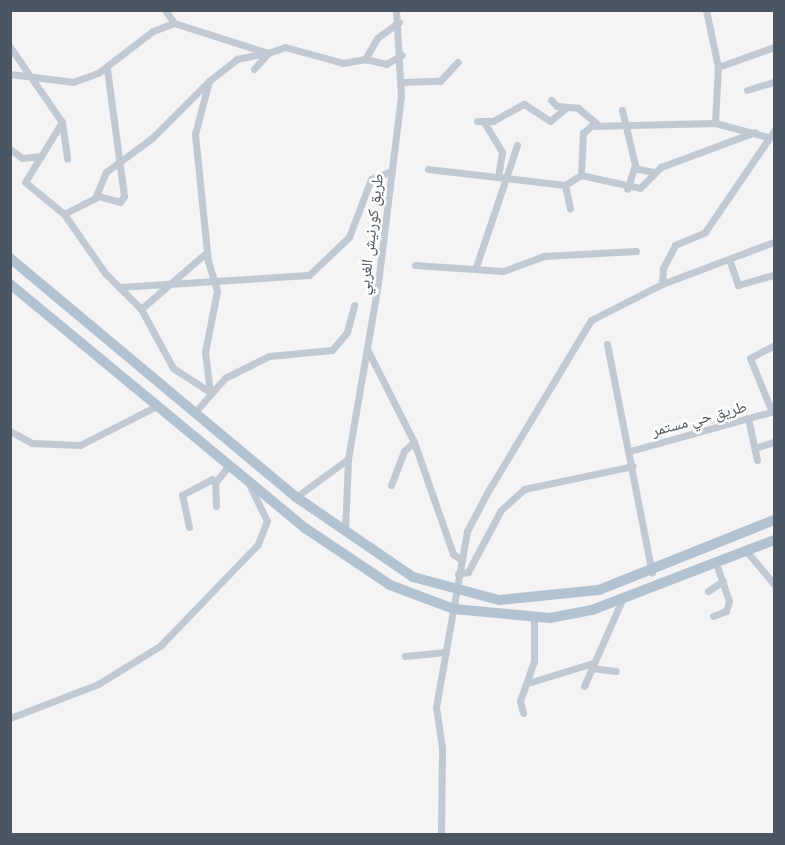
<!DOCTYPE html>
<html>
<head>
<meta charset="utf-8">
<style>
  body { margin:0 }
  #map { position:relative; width:785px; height:845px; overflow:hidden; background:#f5f3f3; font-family:"Titillium Web","Noto Naskh Arabic",sans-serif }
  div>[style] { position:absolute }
  .street>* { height:7px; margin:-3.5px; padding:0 3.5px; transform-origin:3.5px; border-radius:3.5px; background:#c1cad2 }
  .primary>* { height:10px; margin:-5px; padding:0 5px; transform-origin:5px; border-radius:5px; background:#b3c2d1 }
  span { translate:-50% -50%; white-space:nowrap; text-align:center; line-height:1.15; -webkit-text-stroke:5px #fff; paint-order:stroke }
  .street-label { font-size:16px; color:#4a5661 }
  .frame { position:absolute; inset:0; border:12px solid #4a5661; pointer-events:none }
</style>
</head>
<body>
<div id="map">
  <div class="street">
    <i style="left:165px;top:10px;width:16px;rotate:55deg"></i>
    <i style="left:706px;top:10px;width:58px;rotate:78.1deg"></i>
    <i style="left:718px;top:67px;width:56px;rotate:93.1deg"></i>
    <i style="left:10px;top:47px;width:91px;rotate:55.3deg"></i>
    <i style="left:62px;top:122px;width:37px;rotate:82deg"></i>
    <i style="left:365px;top:59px;width:24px;rotate:-60deg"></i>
    <i style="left:377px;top:38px;width:27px;rotate:-36deg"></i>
    <i style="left:718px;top:67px;width:59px;rotate:-19.7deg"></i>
    <i style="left:254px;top:69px;width:21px;rotate:-49deg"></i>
    <i style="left:268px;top:53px;width:18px;rotate:-19deg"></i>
    <i style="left:285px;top:47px;width:60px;rotate:15.4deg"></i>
    <i style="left:343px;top:63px;width:22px;rotate:-10deg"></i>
    <i style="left:365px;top:59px;width:22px;rotate:13deg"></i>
    <i style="left:386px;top:64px;width:18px;rotate:-29deg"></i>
    <i style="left:10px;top:74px;width:64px;rotate:7.2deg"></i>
    <i style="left:73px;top:82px;width:27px;rotate:-20deg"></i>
    <i style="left:98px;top:73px;width:69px;rotate:-37.4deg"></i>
    <i style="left:153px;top:31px;width:22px;rotate:-21deg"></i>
    <i style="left:174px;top:23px;width:99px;rotate:17.7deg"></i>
    <i style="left:209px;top:81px;width:55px;rotate:104.8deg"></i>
    <i style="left:195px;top:134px;width:128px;rotate:84.2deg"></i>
    <i style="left:208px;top:261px;width:31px;rotate:73deg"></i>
    <i style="left:217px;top:291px;width:62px;rotate:101.1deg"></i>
    <i style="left:205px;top:352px;width:40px;rotate:82.9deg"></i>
    <i style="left:402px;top:82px;width:38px;rotate:-2deg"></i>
    <i style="left:440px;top:81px;width:26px;rotate:-47deg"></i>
    <i style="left:747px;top:90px;width:28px;rotate:-17deg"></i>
    <i style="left:551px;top:100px;width:8px;rotate:45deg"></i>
    <i style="left:557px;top:106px;width:21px;rotate:5deg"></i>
    <i style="left:578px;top:108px;width:26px;rotate:40deg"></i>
    <i style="left:622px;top:110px;width:57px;rotate:76.7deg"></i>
    <i style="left:635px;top:165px;width:25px;rotate:108deg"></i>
    <i style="left:477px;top:121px;width:16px"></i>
    <i style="left:493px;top:121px;width:35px;rotate:-29deg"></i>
    <i style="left:524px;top:104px;width:31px;rotate:33deg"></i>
    <i style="left:550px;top:121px;width:22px;rotate:-39deg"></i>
    <i style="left:62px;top:122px;width:70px;rotate:121.7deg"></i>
    <i style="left:25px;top:182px;width:50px;rotate:39.4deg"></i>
    <i style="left:64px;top:214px;width:72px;rotate:55.2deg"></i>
    <i style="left:105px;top:273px;width:51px;rotate:45deg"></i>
    <i style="left:141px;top:309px;width:67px;rotate:61.5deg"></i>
    <i style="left:173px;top:368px;width:44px;rotate:33deg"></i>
    <i style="left:484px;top:122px;width:35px;rotate:59deg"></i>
    <i style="left:502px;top:152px;width:25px;rotate:99deg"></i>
    <i style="left:10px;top:149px;width:15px;rotate:37deg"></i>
    <i style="left:22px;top:158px;width:19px;rotate:-6deg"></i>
    <i style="left:634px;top:168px;width:19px;rotate:12deg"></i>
    <i style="left:428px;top:169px;width:138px;rotate:6.7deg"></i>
    <i style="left:565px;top:185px;width:19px;rotate:-32deg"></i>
    <i style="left:581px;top:175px;width:42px;rotate:-87.3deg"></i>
    <i style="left:583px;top:133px;width:11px;rotate:-41deg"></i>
    <i style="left:591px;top:126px;width:124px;rotate:-1.4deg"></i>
    <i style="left:715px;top:123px;width:55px;rotate:14.8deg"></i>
    <i style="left:581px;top:175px;width:60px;rotate:12.4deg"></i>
    <i style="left:640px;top:188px;width:30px;rotate:-45deg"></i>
    <i style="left:661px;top:167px;width:100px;rotate:-20.4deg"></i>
    <i style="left:565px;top:185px;width:24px;rotate:78deg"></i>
    <i style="left:98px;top:196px;width:23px;rotate:15deg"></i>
    <i style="left:120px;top:202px;width:7px;rotate:-56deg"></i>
    <i style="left:124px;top:196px;width:129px;rotate:-97.6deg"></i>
    <i style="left:64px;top:214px;width:35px;rotate:-27deg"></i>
    <i style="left:95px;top:198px;width:28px;rotate:-67deg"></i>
    <i style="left:106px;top:172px;width:57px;rotate:-36.5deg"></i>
    <i style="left:152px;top:138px;width:81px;rotate:-45deg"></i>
    <i style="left:209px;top:81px;width:36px;rotate:-38deg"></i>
    <i style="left:237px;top:59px;width:30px;rotate:-12deg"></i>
    <i style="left:729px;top:259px;width:28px;rotate:71deg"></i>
    <i style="left:738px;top:285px;width:37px;rotate:-16deg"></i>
    <i style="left:415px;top:265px;width:88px;rotate:3.9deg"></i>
    <i style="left:503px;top:271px;width:44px;rotate:-20.1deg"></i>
    <i style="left:544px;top:256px;width:92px;rotate:-3.1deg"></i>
    <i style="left:476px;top:267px;width:129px;rotate:-71.4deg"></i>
    <i style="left:662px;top:284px;width:16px;rotate:-86deg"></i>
    <i style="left:663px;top:268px;width:26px;rotate:-62deg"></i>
    <i style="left:675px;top:245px;width:33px;rotate:-23deg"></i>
    <i style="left:705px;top:232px;width:122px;rotate:-55.7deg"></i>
    <i style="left:119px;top:287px;width:190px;rotate:-3.6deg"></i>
    <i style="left:309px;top:275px;width:55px;rotate:-43.5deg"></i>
    <i style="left:349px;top:237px;width:62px;rotate:-69.2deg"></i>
    <i style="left:371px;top:179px;width:22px;rotate:-21deg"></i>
    <i style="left:141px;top:309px;width:87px;rotate:-40.8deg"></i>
    <i style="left:607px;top:344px;width:233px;rotate:78.9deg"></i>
    <i style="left:367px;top:349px;width:104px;rotate:63.2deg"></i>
    <i style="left:414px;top:442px;width:119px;rotate:70.8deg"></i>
    <i style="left:453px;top:554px;width:11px;rotate:34deg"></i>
    <i style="left:195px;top:412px;width:45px;rotate:-48.6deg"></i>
    <i style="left:225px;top:378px;width:49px;rotate:-26.6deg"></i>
    <i style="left:269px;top:356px;width:63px;rotate:-5.4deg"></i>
    <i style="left:332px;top:350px;width:23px;rotate:-50deg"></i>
    <i style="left:347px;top:332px;width:28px;rotate:-75deg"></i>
    <i style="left:772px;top:412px;width:58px;rotate:-112.2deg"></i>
    <i style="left:750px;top:358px;width:27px;rotate:-28deg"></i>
    <i style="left:748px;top:418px;width:43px;rotate:77.9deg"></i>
    <i style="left:10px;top:431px;width:25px;rotate:29deg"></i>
    <i style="left:32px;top:443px;width:48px;rotate:2.4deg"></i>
    <i style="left:80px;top:445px;width:84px;rotate:-26.9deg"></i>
    <i style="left:755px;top:448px;width:20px;rotate:-18deg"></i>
    <i style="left:630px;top:451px;width:149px;rotate:-15.5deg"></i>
    <i style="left:391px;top:485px;width:36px;rotate:-69deg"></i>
    <i style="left:404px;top:451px;width:13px;rotate:-42deg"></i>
    <i style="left:296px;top:497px;width:64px;rotate:-36.2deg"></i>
    <i style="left:216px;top:506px;width:23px;rotate:-92deg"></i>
    <i style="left:215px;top:483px;width:23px;rotate:-52deg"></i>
    <i style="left:189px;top:527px;width:33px;rotate:-102deg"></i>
    <i style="left:182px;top:495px;width:34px;rotate:-28deg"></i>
    <i style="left:212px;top:479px;width:5px;rotate:53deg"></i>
    <i style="left:345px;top:529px;width:70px;rotate:-87.5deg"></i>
    <i style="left:348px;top:459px;width:179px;rotate:-80.3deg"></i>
    <i style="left:378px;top:283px;width:187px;rotate:-83deg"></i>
    <i style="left:401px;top:97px;width:87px;rotate:-93.3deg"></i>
    <i style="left:748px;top:553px;width:40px;rotate:50deg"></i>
    <i style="left:458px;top:574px;width:10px;rotate:-11deg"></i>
    <i style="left:468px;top:572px;width:70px;rotate:-62deg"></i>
    <i style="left:501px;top:510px;width:31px;rotate:-42deg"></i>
    <i style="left:524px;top:489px;width:111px;rotate:-11.9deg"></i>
    <i style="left:708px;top:591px;width:18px;rotate:-34deg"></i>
    <i style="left:713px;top:616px;width:14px;rotate:-21deg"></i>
    <i style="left:726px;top:611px;width:10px;rotate:-73deg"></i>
    <i style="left:729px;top:601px;width:37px;rotate:-109deg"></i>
    <i style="left:405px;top:656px;width:41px;rotate:-5.6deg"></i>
    <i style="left:591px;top:668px;width:25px;rotate:7deg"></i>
    <i style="left:528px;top:683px;width:68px;rotate:-17.1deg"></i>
    <i style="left:584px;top:686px;width:92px;rotate:-66.2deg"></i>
    <i style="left:523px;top:713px;width:12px;rotate:-104deg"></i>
    <i style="left:520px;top:701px;width:42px;rotate:-70.7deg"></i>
    <i style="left:534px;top:661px;width:43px;rotate:-90deg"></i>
    <i style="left:10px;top:718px;width:94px;rotate:-21.1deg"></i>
    <i style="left:98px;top:684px;width:73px;rotate:-31.5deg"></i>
    <i style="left:160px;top:646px;width:141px;rotate:-46.1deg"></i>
    <i style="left:258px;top:544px;width:25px;rotate:-69deg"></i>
    <i style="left:267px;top:521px;width:39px;rotate:-116deg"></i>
    <i style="left:441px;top:834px;width:86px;rotate:-89.3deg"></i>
    <i style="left:442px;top:748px;width:41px;rotate:-98.3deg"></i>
    <i style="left:436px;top:707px;width:179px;rotate:-80deg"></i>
    <i style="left:467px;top:531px;width:43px;rotate:-62.2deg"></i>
    <i style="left:487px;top:493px;width:202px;rotate:-59deg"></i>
    <i style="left:591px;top:320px;width:80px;rotate:-26.9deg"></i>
    <i style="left:662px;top:284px;width:120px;rotate:-20.6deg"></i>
  </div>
  <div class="primary">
    <i style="left:10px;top:258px;width:373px;rotate:39.9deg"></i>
    <i style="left:296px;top:497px;width:142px;rotate:34.4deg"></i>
    <i style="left:413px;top:577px;width:89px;rotate:15deg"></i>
    <i style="left:499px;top:600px;width:100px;rotate:-5.7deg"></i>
    <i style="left:599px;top:590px;width:188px;rotate:-21.8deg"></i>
    <i style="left:10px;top:284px;width:383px;rotate:39.6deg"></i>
    <i style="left:305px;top:528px;width:102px;rotate:33.8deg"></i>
    <i style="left:390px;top:585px;width:68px;rotate:20.6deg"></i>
    <i style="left:454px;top:609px;width:96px;rotate:5.4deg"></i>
    <i style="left:550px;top:618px;width:43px;rotate:-10.8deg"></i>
    <i style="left:592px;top:610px;width:195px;rotate:-21deg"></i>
  </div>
  <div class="street-label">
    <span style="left:370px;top:234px;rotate:-83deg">طريق كورنيش الغربي</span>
    <span style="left:699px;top:418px;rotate:-15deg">طريق حي مستمر</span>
  </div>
  <div class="frame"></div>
</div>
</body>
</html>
